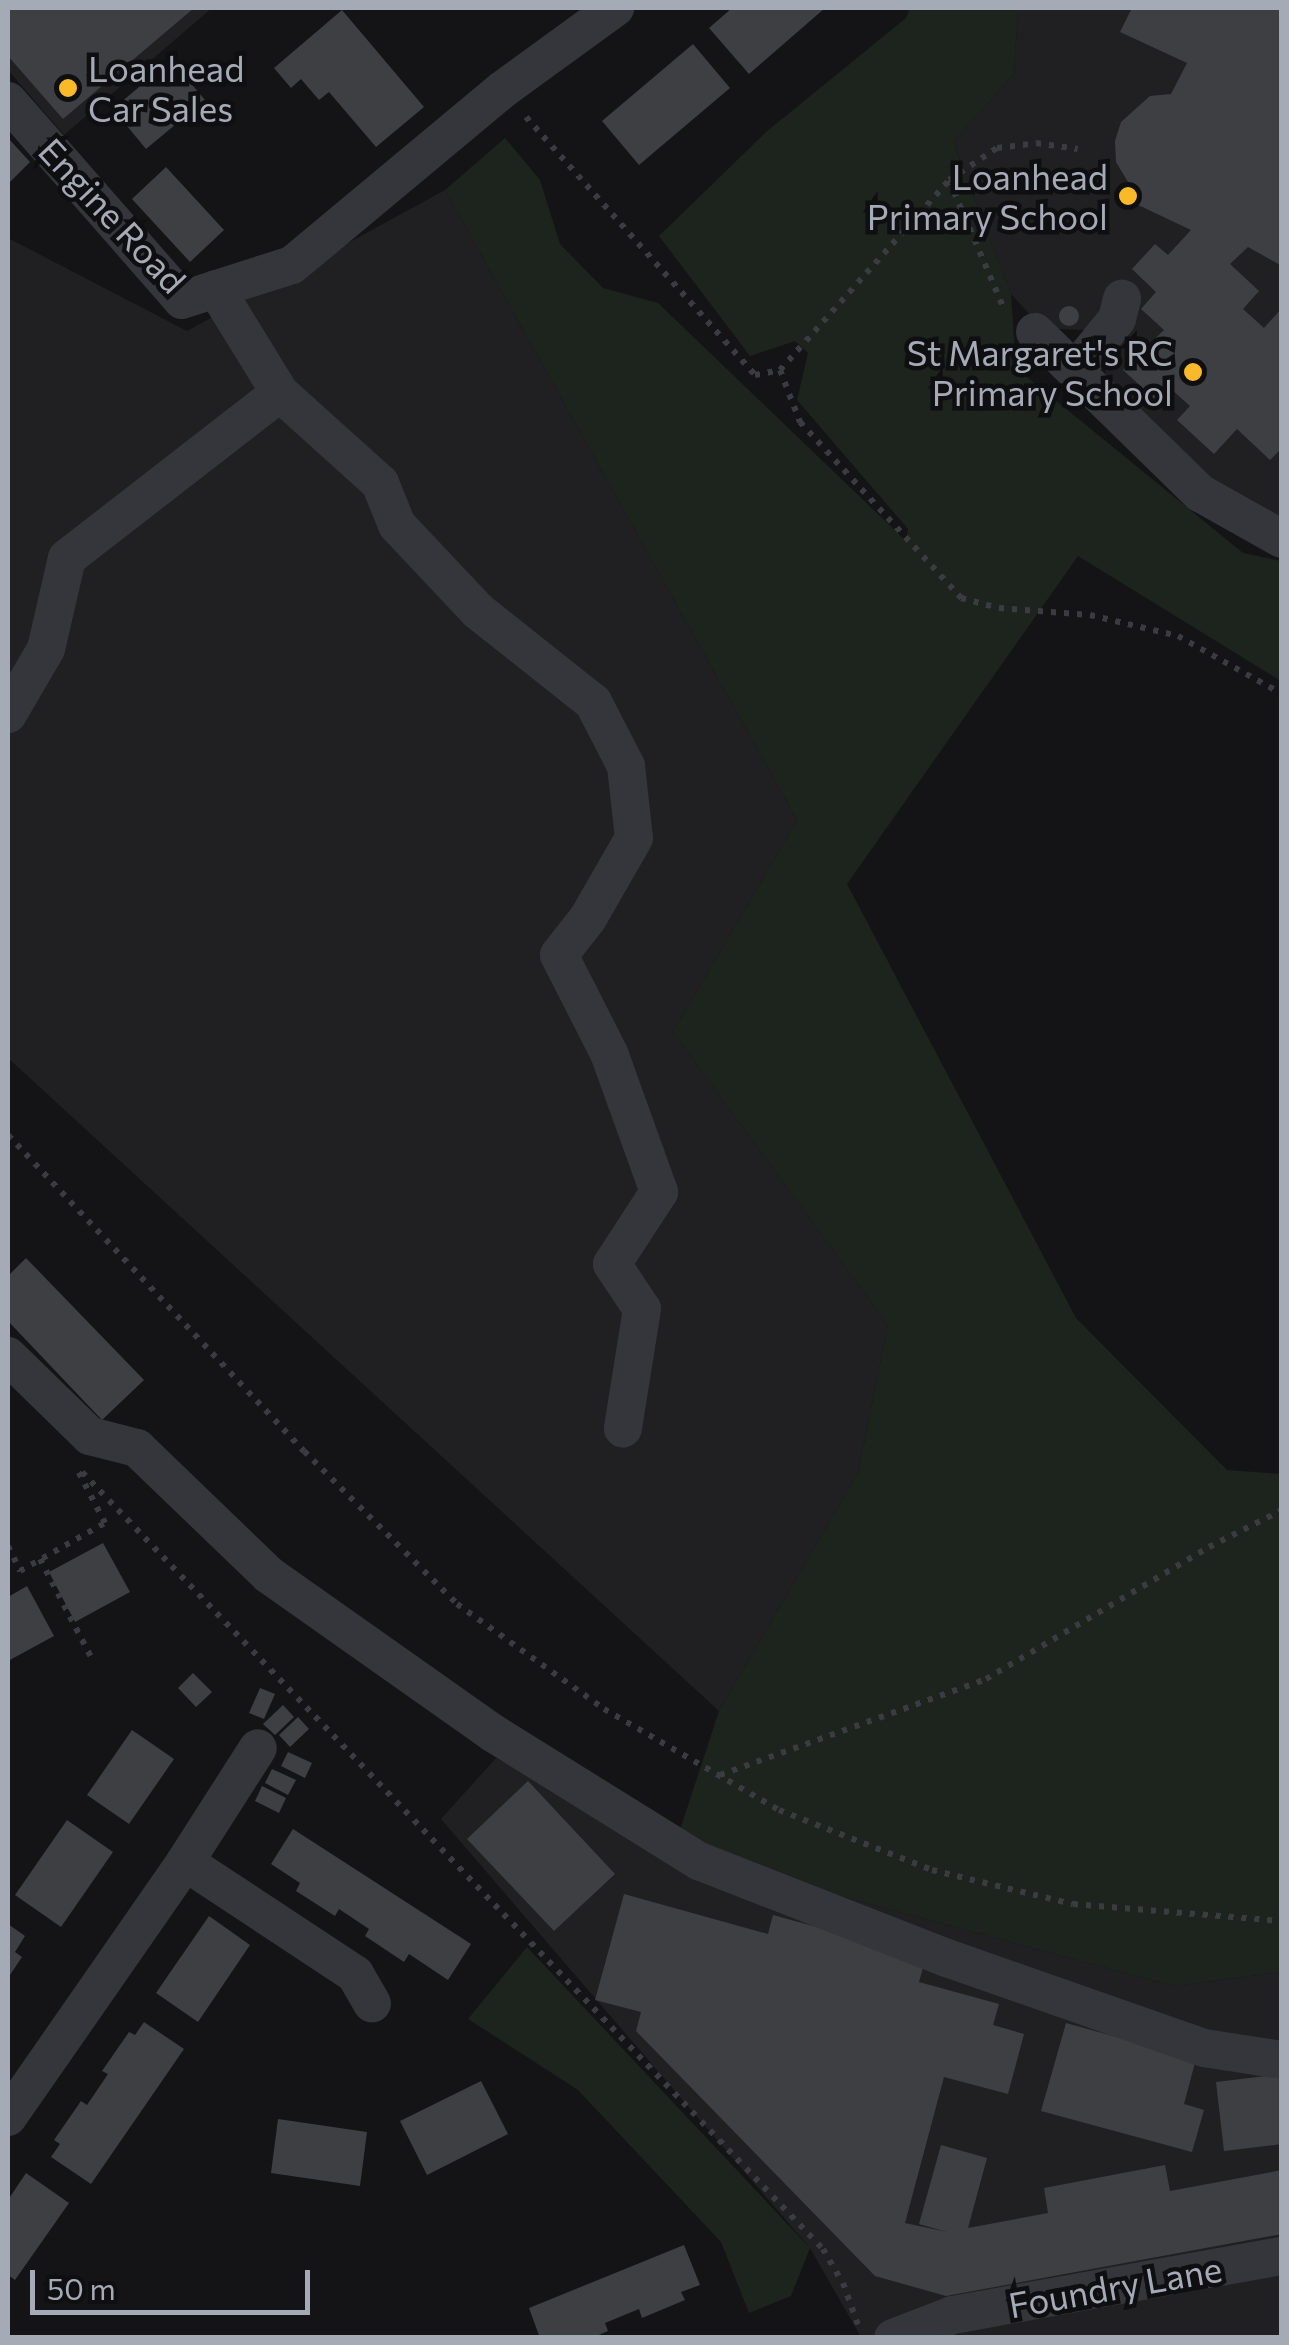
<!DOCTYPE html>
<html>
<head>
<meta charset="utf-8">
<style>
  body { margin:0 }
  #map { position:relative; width:1289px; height:2345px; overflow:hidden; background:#141416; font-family:Commissioner,sans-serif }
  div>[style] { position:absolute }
  .built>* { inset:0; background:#202023 }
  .green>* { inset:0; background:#1c241d }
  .building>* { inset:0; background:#3e3f43 }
  .round { border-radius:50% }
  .path>* { height:6px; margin-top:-3px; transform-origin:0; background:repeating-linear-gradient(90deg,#3b3c42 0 5px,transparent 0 13px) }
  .minor>* { height:38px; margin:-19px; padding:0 19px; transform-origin:19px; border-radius:19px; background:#35363b }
  .dots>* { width:28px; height:28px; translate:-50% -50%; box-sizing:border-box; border:5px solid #0f0f11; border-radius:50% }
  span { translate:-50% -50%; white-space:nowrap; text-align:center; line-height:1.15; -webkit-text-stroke:9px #0f0f11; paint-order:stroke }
  .poi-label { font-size:35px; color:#a5aab7 }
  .left { translate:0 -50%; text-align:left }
  .right { translate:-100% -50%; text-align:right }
  .street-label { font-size:35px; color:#a5aab7 }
  .frame { position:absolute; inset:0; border:10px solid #a5aab7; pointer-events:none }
  .scale { position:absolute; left:30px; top:2270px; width:280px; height:45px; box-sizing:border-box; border:5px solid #a5aab7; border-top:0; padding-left:12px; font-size:30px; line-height:35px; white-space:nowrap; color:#a5aab7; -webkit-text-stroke:8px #0f0f11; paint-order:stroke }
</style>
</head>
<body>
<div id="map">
  <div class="built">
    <i style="clip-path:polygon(8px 8px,212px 8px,64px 135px,8px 70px)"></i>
    <i style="clip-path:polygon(1018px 8px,1281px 8px,1281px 524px,1223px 490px,1106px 381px,1105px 364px,1131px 318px,1087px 330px,1059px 329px,1032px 317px,1011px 294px,953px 142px,1014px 74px)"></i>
    <i style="clip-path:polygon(445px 190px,797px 820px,673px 1032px,888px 1325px,858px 1473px,719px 1711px,8px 1058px,8px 238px,187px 331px)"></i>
    <i style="clip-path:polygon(496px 1758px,673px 1851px,1174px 1986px,1281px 1972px,1281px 2337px,861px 2337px,810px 2248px,441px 1819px)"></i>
  </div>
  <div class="green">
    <i style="clip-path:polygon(910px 8px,1018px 8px,1014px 74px,953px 142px,1011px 294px,1016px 368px,1243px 553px,1281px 561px,1281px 681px,1078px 556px,847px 884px,1076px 1318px,1227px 1470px,1281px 1474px,1281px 1972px,1174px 1986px,673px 1851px,719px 1711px,858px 1473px,888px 1325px,673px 1032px,797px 820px,445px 190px,505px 138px,540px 180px,560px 244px,603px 288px,658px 303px,906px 541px,908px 529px,797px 400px,808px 353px,795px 341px,750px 356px,659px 236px,766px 132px,906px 18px)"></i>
    <i style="clip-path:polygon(527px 1947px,810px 2248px,791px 2296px,749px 2313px,721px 2242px,578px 2090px,468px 2019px)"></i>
  </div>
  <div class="building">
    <i style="clip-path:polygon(8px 8px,194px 8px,63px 119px,8px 56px)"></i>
    <i style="clip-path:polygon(732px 8px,825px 8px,749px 74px,709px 28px)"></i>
    <i style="clip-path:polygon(1132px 8px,1282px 8px,1282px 266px,1248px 247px,1230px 264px,1259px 291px,1243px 309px,1264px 328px,1282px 308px,1282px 448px,1270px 460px,1237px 429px,1214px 454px,1177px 420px,1190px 406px,1171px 389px,1158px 402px,1123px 370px,1164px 330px,1141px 309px,1156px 292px,1132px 269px,1155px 244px,1168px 255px,1191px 230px,1136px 204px,1141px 191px,1128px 182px,1116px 162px,1115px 141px,1121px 122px,1150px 96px,1171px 94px,1187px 63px,1120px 32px)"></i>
    <i style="clip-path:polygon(342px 10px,424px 107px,376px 147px,329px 92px,319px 100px,301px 79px,291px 88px,274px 68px)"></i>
    <i style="clip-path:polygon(693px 44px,730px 88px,639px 165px,602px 121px)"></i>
    <i style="clip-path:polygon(171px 60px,205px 100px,146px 149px,113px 109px)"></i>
    <i style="clip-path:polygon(8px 138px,30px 162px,8px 184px)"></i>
    <i style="clip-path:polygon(166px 167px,224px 230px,190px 262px,132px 199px)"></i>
    <i class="round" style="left:1059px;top:306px;width:20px;height:20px"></i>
    <i style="clip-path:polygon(26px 1258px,144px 1380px,102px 1420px,8px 1321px,8px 1276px)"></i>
    <i style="clip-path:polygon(103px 1543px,130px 1592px,75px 1622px,49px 1572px)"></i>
    <i style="clip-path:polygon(27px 1586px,54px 1636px,8px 1661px,8px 1597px)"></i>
    <i style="clip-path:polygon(193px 1673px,212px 1692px,196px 1707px,178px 1688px)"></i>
    <i style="clip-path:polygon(260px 1688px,275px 1694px,264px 1719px,249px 1713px)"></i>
    <i style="clip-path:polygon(283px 1705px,294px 1717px,275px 1735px,263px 1724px)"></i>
    <i style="clip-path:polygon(298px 1717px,309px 1729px,290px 1747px,279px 1735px)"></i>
    <i style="clip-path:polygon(132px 1730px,174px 1759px,129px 1824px,87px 1795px)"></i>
    <i style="clip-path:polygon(288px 1752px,312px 1763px,305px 1778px,281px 1766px)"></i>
    <i style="clip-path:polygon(272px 1769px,296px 1780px,288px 1795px,265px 1783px)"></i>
    <i style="clip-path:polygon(528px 1781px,615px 1874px,554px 1931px,467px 1839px)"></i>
    <i style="clip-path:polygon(262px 1786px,286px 1798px,279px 1813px,255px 1801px)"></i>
    <i style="clip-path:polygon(67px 1820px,113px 1852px,61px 1927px,15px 1895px)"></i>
    <i style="clip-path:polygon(293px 1829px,471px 1944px,448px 1980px,409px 1954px,404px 1962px,365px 1936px,369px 1929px,339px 1909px,335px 1916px,296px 1891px,300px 1883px,271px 1864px)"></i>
    <i style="clip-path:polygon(624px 1894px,768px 1934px,773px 1915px,926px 1957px,919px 1982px,999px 2004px,993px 2025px,1024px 2034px,1008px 2094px,944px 2077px,905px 2223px,947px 2232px,919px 2224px,941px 2145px,987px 2158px,968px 2228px,1048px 2213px,1044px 2188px,1165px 2165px,1170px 2191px,1282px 2170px,1282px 2234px,946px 2296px,875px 2276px,636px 2031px,641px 2012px,595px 2000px)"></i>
    <i style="clip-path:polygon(209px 1916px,250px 1945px,198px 2022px,156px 1993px)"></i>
    <i style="clip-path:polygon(8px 1924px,25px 1936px,15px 1952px,22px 1957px,8px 1978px)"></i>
    <i style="clip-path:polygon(144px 2022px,184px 2049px,91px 2184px,51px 2157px,60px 2144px,54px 2140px,81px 2101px,87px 2105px,108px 2074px,102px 2071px,129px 2032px,135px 2035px)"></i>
    <i style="clip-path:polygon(1066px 2023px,1196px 2059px,1184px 2104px,1204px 2110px,1192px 2152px,1041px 2111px)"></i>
    <i style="clip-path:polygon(1282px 2074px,1282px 2144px,1224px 2151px,1216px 2082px)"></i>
    <i style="clip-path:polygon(481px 2081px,508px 2134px,427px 2175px,400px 2121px)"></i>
    <i style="clip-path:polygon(278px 2119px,367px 2132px,360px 2186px,271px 2173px)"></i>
    <i style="clip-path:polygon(26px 2173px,69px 2203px,15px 2280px,8px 2275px,8px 2200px)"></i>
    <i style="clip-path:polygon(684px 2245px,700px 2285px,681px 2292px,685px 2300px,642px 2318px,639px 2309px,605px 2323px,608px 2331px,592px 2338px,540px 2338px,529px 2308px)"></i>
  </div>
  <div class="path">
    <i style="left:526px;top:117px;width:345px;rotate:48.4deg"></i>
    <i style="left:755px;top:375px;width:25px;rotate:-11deg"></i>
    <i style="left:780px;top:370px;width:254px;rotate:-48.3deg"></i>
    <i style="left:949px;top:180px;width:142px;rotate:66.9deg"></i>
    <i style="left:949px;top:180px;width:58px;rotate:-33.7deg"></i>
    <i style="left:997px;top:148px;width:39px;rotate:-7deg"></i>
    <i style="left:1036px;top:143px;width:42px;rotate:8.1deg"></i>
    <i style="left:780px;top:370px;width:56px;rotate:69deg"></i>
    <i style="left:800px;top:422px;width:239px;rotate:47.5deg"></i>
    <i style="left:961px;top:598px;width:39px;rotate:15deg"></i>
    <i style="left:999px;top:608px;width:91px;rotate:4.4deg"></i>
    <i style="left:1090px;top:615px;width:90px;rotate:13.4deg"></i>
    <i style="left:1178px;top:636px;width:119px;rotate:29.1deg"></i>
    <i style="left:8px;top:1135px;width:433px;rotate:46.9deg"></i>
    <i style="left:304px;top:1451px;width:216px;rotate:45deg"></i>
    <i style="left:457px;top:1604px;width:181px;rotate:35.5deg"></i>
    <i style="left:604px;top:1709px;width:202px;rotate:30deg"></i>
    <i style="left:779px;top:1810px;width:164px;rotate:21.4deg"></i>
    <i style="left:932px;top:1870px;width:145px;rotate:13.6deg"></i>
    <i style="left:1073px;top:1904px;width:210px;rotate:4.7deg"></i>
    <i style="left:82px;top:1472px;width:1074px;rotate:46.36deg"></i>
    <i style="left:823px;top:2249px;width:39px;rotate:60deg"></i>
    <i style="left:843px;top:2283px;width:45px;rotate:70.3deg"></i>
    <i style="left:8px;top:1546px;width:28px;rotate:64deg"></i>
    <i style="left:20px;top:1571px;width:98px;rotate:-29.5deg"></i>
    <i style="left:105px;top:1523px;width:59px;rotate:-117.4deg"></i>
    <i style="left:40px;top:1559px;width:110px;rotate:62.5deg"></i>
    <i style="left:720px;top:1775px;width:283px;rotate:-19.8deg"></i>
    <i style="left:986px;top:1679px;width:259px;rotate:-30.6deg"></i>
    <i style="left:1209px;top:1547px;width:82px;rotate:-26.9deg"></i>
  </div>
  <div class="minor">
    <i style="left:8px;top:101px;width:264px;rotate:48.8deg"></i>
    <i style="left:182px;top:300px;width:115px;rotate:-17.7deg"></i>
    <i style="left:292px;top:265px;width:273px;rotate:-39.8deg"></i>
    <i style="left:502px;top:90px;width:140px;rotate:-36deg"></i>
    <i style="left:216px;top:289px;width:122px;rotate:58.4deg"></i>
    <i style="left:280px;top:393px;width:135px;rotate:42deg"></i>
    <i style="left:380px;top:483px;width:45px;rotate:68deg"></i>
    <i style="left:397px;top:525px;width:118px;rotate:46.7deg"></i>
    <i style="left:478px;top:611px;width:147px;rotate:38.4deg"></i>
    <i style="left:593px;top:702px;width:72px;rotate:62.7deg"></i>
    <i style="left:626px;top:766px;width:72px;rotate:83.7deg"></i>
    <i style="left:634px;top:838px;width:92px;rotate:119.9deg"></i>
    <i style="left:588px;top:918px;width:47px;rotate:128.1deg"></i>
    <i style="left:559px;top:955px;width:110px;rotate:63deg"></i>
    <i style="left:609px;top:1053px;width:148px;rotate:70.2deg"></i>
    <i style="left:659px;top:1192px;width:86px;rotate:123.1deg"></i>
    <i style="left:612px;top:1264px;width:54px;rotate:56.3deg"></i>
    <i style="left:642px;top:1309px;width:121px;rotate:99.1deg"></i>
    <i style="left:1035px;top:332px;width:231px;rotate:44.3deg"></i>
    <i style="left:1200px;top:493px;width:94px;rotate:29.3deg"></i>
    <i style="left:1075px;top:371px;width:67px;rotate:-51.1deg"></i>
    <i style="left:1117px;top:319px;width:21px;rotate:-76deg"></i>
    <i style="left:8px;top:714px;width:75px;rotate:-59.7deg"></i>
    <i style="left:46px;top:649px;width:93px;rotate:-77deg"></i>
    <i style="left:67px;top:558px;width:269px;rotate:-37.8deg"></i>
    <i style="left:8px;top:1356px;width:115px;rotate:44.3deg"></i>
    <i style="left:90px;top:1436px;width:49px;rotate:14.3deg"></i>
    <i style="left:137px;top:1448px;width:183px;rotate:43.9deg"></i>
    <i style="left:269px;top:1575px;width:274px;rotate:35.2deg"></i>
    <i style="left:493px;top:1733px;width:243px;rotate:31.9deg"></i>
    <i style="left:699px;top:1861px;width:266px;rotate:21.4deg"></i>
    <i style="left:947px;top:1958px;width:272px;rotate:19.3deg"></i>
    <i style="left:1204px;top:2048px;width:79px;rotate:8.7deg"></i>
    <i style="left:185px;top:1862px;width:204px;rotate:33.4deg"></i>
    <i style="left:355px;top:1974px;width:34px;rotate:60deg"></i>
    <i style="left:8px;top:2117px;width:310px;rotate:-55.2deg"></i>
    <i style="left:185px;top:1862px;width:135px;rotate:-57.4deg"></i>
    <i style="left:893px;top:2338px;width:64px;rotate:-21deg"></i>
    <i style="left:953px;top:2315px;width:334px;rotate:-10.2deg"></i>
  </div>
  <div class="dots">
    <i style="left:68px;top:88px;background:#f9b929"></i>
    <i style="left:1128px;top:196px;background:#f9b929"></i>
    <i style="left:1193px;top:372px;background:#f9b929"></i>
  </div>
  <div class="poi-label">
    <span class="left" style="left:88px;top:88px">Loanhead<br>Car Sales</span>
    <span class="right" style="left:1108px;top:196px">Loanhead<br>Primary School</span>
    <span class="right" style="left:1173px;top:372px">St Margaret's RC<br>Primary School</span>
  </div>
  <div class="street-label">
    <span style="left:113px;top:215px;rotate:47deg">Engine Road</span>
    <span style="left:1115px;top:2286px;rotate:-10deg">Foundry Lane</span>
  </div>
  <div class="frame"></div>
  <div class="scale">50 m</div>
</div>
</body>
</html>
